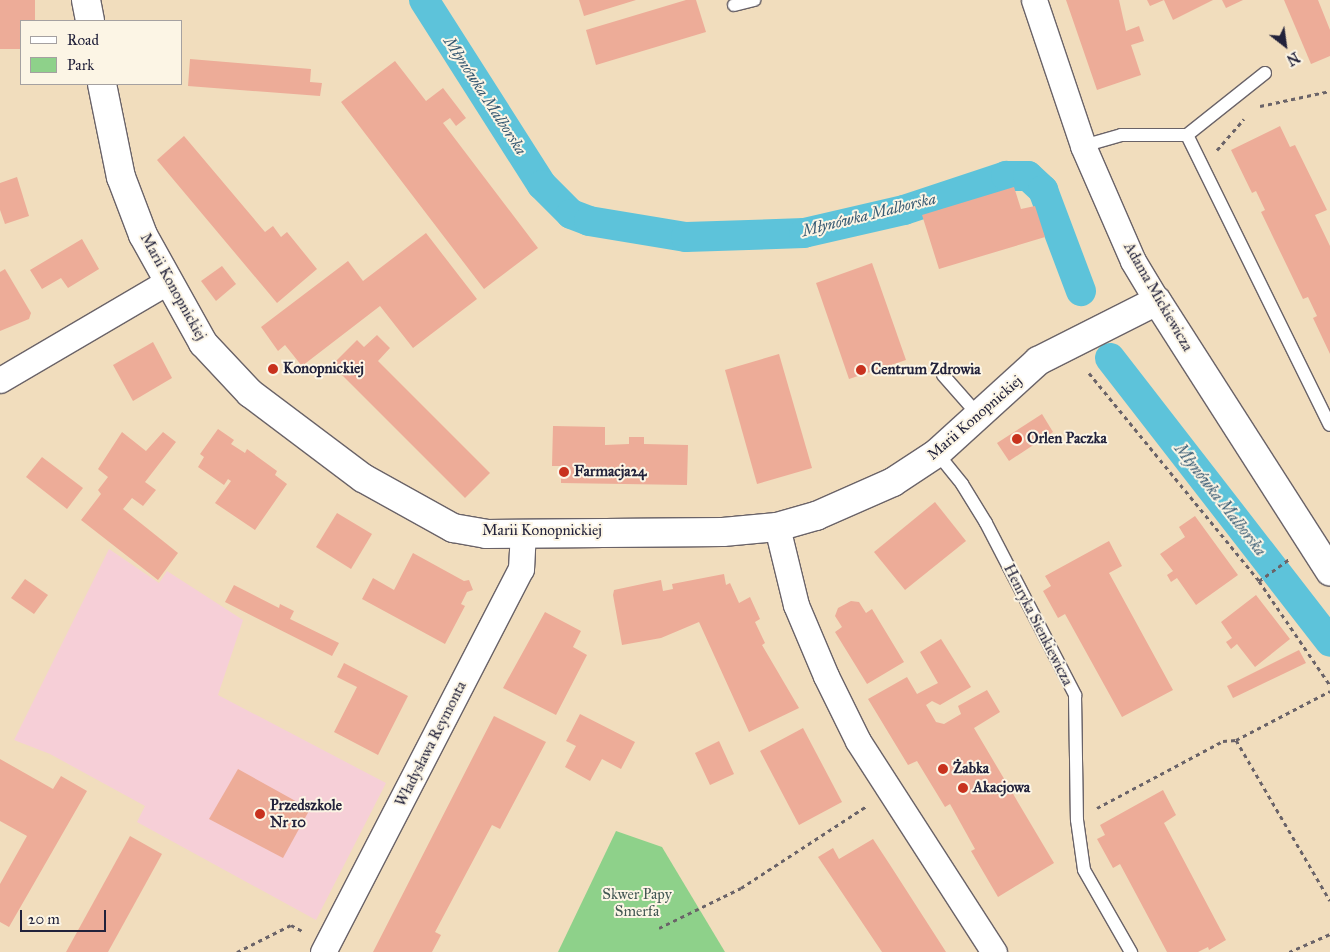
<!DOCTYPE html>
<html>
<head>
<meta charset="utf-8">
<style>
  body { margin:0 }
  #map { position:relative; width:1330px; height:952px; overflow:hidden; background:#f1ddbd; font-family:"IM FELL Great Primer",serif }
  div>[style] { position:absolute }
  .built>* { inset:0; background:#f6cfd7 }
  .green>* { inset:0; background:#8ed18a }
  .canal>* { height:30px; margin:-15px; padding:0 15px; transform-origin:15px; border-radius:15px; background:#5dc3da }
  .building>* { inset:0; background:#edac98 }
  .path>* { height:3px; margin-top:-1.5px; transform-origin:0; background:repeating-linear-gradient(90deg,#6a6368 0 4px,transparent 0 8px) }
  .roads { filter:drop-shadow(1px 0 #6a6368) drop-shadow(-1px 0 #6a6368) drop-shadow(0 1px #6a6368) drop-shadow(0 -1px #6a6368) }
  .lane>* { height:12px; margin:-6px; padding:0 6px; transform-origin:6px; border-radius:6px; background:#fff }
  .street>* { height:25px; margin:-12.5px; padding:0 12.5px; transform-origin:12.5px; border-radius:12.5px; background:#fff }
  .secondary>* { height:28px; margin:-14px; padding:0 14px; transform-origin:14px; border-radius:14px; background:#fff }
  .dots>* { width:14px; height:14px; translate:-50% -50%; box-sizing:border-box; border:2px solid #fcf5e5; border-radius:50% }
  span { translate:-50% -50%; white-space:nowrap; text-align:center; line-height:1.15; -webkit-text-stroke:4px #fcf5e5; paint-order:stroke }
  .street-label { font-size:15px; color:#22223b }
  .poi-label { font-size:15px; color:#22223b; font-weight:700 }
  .left { translate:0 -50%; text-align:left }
  .park-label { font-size:15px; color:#425753 }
  .water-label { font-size:16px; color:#375a73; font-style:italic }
  .legend { position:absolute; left:20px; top:20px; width:162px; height:65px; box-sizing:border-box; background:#fcf5e5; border:1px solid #a5a1a1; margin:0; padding:6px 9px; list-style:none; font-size:15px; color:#22223b }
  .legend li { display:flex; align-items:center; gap:10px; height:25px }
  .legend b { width:25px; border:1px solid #a5a1a1 }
  .north { position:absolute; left:1260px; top:20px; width:50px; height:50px; -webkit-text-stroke:4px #fcf5e5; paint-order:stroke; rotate:150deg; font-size:14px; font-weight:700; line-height:20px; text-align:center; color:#22223b }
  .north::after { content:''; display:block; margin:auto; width:18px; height:22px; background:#22223b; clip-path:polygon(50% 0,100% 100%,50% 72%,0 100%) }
  .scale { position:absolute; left:20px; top:910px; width:86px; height:22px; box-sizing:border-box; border:2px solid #22223b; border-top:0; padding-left:6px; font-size:15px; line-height:18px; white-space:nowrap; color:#22223b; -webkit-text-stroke:4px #fcf5e5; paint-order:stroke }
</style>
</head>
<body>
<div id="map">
  <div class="built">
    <i style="clip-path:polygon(109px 549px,159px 583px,167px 571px,243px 620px,218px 695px,386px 783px,316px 920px,137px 822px,145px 806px,50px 754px,14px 740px)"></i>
  </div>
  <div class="green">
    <i style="clip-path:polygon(616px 831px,662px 847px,725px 952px,558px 952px)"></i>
  </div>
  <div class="canal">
    <i style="left:424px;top:0;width:219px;rotate:57.5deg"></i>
    <i style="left:542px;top:185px;width:41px;rotate:45deg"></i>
    <i style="left:571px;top:214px;width:19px;rotate:21deg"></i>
    <i style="left:589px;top:221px;width:98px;rotate:9.4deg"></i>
    <i style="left:686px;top:237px;width:118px;rotate:-1.9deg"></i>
    <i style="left:804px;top:233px;width:103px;rotate:-13deg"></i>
    <i style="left:904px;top:210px;width:108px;rotate:-18.4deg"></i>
    <i style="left:1006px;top:176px;width:22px"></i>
    <i style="left:1028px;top:176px;width:21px;rotate:43deg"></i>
    <i style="left:1043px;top:190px;width:108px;rotate:69.4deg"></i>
    <i style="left:1110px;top:358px;width:359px;rotate:52.2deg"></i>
  </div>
  <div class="building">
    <i style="clip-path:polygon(0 0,35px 0,35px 21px,21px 21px,21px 49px,0 49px)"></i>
    <i style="clip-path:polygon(579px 0,636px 0,584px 16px)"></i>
    <i style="clip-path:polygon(686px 0,696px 0,706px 32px,596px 65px,586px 30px)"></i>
    <i style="clip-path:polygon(1066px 0,1119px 0,1126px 31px,1139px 26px,1144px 41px,1131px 45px,1141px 75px,1097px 90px)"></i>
    <i style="clip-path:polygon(1147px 0,1213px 0,1173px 20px,1164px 0,1150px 6px)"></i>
    <i style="clip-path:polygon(1222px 0,1243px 0,1226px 8px)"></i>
    <i style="clip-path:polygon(1284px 0,1318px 0,1330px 30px,1330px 56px,1311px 64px)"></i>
    <i style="clip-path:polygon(190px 59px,311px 69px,310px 82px,322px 83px,320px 96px,188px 86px)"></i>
    <i style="clip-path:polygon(395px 61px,426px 101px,443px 88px,466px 118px,456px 126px,450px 118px,443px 123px,538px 248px,484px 289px,341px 102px)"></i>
    <i style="clip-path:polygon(1280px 126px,1290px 147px,1295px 145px,1327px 210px,1315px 215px,1330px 246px,1330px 354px,1313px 318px,1317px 316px,1308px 297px,1303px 299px,1261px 212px,1265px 210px,1256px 191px,1252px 193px,1231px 150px)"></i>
    <i style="clip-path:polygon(184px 136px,265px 232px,273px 226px,281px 237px,287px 232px,317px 269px,277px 303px,157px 160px)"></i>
    <i style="clip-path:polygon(17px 177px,29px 216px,5px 224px,0 210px,0 183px)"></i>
    <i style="clip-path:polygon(1014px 187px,1021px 209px,1035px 206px,1045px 237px,939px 269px,922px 215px)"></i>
    <i style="clip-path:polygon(426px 233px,477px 299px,413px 348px,380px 306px,302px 366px,285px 345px,278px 351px,261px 327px,348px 261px,363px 281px)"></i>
    <i style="clip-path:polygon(82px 239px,99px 269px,68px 288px,61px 278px,42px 289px,30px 270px)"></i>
    <i style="clip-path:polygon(872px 263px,906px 360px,849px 379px,816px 283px)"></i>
    <i style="clip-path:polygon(222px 266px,236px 284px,216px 301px,201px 281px)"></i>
    <i style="clip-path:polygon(5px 269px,31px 313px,29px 319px,0 331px,0 272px)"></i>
    <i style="clip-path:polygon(377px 335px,390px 348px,378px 361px,490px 473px,465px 498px,332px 365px,357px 340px,364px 347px)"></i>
    <i style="clip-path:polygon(153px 342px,172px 378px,133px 401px,113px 365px)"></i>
    <i style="clip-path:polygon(779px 354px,812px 468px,757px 484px,725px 370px)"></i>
    <i style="clip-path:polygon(1042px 414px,1053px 432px,1009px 461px,997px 443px)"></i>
    <i style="clip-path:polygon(553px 426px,605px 427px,605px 445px,629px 444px,629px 437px,644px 437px,644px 444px,688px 445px,687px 485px,561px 483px,561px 466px,552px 466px)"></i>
    <i style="clip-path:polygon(218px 429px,234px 440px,231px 444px,245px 453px,247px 449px,277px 471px,275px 475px,287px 484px,255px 530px,215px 503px,231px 481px,228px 479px,224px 485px,198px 467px,204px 457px,200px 454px)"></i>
    <i style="clip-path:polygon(122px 432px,146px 451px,163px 432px,176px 442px,145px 482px,156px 490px,143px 506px,132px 498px,123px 509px,178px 553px,158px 580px,81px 520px,101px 494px,98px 490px,108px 477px,98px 469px)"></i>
    <i style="clip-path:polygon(42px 457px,83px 488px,67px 509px,26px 477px)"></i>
    <i style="clip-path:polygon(935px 502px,966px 541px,905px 590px,874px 552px)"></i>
    <i style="clip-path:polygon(337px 513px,372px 534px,351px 569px,316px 547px)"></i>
    <i style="clip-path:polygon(1195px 516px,1238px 575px,1196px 605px,1177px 578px,1171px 582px,1167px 575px,1173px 571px,1160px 554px,1185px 537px,1179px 527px)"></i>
    <i style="clip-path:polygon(1109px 541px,1122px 566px,1109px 573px,1173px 690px,1122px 717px,1065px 614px,1058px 618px,1043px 591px,1051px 586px,1045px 576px)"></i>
    <i style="clip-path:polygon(413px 553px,464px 581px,469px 580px,473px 590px,467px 592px,461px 604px,465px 606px,445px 644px,362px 599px,373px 578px,394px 590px)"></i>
    <i style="clip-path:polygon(724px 574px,726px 585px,730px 583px,739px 603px,750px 597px,760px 619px,755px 622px,765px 643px,762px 645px,799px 708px,749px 732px,699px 622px,661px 638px,622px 645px,613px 595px,614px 590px,661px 580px,663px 591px,673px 589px,672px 584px)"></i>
    <i style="clip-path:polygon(25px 579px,48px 595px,34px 614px,11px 598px)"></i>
    <i style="clip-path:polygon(234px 585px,279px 608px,280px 604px,294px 611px,290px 619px,339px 643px,332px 656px,225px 602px)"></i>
    <i style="clip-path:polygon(1256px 595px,1290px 639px,1255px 667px,1237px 644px,1231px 649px,1226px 642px,1232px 638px,1221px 622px)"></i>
    <i style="clip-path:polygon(851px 601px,859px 602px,866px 613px,872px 609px,904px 662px,867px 684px,835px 632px,842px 627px,835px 616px,838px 608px)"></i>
    <i style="clip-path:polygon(545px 612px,581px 631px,573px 647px,587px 655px,556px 715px,503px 688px)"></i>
    <i style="clip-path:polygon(941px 639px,971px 687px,940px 705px,932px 701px,926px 705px,936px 722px,944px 724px,961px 714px,958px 706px,987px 690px,1000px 712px,974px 728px,1054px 863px,998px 897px,971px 851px,975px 849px,950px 804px,945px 807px,917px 761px,908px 765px,868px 699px,907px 677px,917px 694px,938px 683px,920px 652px)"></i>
    <i style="clip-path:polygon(1299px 650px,1306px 663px,1233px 698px,1227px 686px)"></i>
    <i style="clip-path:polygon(344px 663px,408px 696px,378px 755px,334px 732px,357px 687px,337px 677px)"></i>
    <i style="clip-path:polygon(580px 714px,635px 742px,621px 769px,602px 759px,590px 781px,565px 767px,576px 746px,566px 741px)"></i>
    <i style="clip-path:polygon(494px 716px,546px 742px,500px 829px,492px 825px,435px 932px,441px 935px,432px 952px,373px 952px)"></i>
    <i style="clip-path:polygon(803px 728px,842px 802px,799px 825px,760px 751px)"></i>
    <i style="clip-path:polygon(719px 741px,734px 774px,710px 785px,695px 753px)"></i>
    <i style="clip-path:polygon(0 759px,53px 789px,61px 776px,87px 791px,9px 927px,0 922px,0 884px,27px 836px,0 821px)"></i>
    <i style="clip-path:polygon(238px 769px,310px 809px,283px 858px,209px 819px)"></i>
    <i style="clip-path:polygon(1163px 790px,1176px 815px,1164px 823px,1226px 940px,1209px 950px,1208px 947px,1198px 952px,1167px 952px,1120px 864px,1113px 868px,1097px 839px,1105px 835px,1100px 825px)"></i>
    <i style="clip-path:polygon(130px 836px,162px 854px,108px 952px,66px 952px)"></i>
    <i style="clip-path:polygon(873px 839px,892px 868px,946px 952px,882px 952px,818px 857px,833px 848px,839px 859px)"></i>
  </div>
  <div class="path">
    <i style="left:1260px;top:106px;width:72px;rotate:-12.1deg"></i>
    <i style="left:1217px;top:150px;width:41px;rotate:-48.9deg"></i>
    <i style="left:1089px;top:373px;width:269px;rotate:50.7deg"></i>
    <i style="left:1259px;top:581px;width:126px;rotate:55.7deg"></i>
    <i style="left:1259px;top:581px;width:37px;rotate:-36deg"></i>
    <i style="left:1236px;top:740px;width:186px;rotate:59.7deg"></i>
    <i style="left:1097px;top:808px;width:143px;rotate:-28deg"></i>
    <i style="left:1223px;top:741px;width:13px;rotate:-4deg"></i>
    <i style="left:1236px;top:740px;width:106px;rotate:-27.5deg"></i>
    <i style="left:659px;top:928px;width:91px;rotate:-26deg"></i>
    <i style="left:741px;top:888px;width:150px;rotate:-33.1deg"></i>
    <i style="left:237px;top:952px;width:60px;rotate:-26.6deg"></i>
    <i style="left:291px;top:925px;width:15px;rotate:28deg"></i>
    <i style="left:1289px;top:952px;width:45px;rotate:-23.7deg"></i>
  </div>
  <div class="roads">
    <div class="lane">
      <i style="left:734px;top:5px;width:21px;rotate:-14deg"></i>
      <i style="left:1265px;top:73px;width:100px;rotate:141.5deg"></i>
      <i style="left:1187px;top:135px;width:323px;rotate:63.8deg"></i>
      <i style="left:1083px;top:146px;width:40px;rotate:-16deg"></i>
      <i style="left:1121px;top:135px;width:66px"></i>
      <i style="left:943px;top:375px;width:56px;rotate:48.6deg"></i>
      <i style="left:937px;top:453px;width:40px;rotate:51deg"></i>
      <i style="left:962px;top:484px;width:46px;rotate:58.4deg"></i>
      <i style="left:986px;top:523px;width:194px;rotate:62.6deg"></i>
      <i style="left:1075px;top:695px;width:125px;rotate:89.1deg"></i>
      <i style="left:1077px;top:820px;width:50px;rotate:82deg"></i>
      <i style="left:1084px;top:870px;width:95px;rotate:60.2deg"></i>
    </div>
    <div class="street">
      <i style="left:1034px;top:0;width:154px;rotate:71.4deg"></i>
      <i style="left:1083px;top:146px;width:125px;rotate:66.5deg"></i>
      <i style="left:1133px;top:261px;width:47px;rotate:59deg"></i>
      <i style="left:0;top:380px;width:194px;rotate:-30.4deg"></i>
      <i style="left:777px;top:527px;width:80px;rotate:76.3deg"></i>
      <i style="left:796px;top:605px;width:77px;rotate:67.1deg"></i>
      <i style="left:826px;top:676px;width:72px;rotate:63.8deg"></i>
      <i style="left:858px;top:741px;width:251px;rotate:57.2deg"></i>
      <i style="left:323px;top:952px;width:431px;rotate:-62.7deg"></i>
      <i style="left:521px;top:569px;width:37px;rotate:-87deg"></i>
    </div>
    <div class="secondary">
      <i style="left:86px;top:0;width:21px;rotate:79deg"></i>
      <i style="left:102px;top:84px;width:95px;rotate:78.5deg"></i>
      <i style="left:121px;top:177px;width:62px;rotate:69.2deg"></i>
      <i style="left:143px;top:235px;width:124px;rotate:60.9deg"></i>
      <i style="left:203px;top:343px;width:69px;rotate:46.8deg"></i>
      <i style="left:250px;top:393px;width:141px;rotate:37deg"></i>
      <i style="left:363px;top:478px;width:103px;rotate:29.1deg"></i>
      <i style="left:453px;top:528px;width:34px;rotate:10deg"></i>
      <i style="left:486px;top:534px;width:237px;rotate:-0.5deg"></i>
      <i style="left:723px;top:532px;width:54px;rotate:-5.3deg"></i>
      <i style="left:777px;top:527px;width:41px;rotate:-15.8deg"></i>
      <i style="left:816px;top:516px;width:84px;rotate:-23.8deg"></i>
      <i style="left:893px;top:482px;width:53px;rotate:-33.4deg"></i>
      <i style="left:937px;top:453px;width:137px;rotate:-42.3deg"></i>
      <i style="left:1038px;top:361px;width:133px;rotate:-26.8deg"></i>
      <i style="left:1157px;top:301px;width:321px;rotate:57.4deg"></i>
    </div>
  </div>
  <div class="dots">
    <i style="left:273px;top:369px;background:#c8321e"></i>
    <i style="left:861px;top:370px;background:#c8321e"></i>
    <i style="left:1017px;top:439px;background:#c8321e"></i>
    <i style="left:564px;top:472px;background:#c8321e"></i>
    <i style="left:943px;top:769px;background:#c8321e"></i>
    <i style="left:963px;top:788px;background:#c8321e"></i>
    <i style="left:260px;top:814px;background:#c8321e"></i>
  </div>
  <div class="street-label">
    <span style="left:173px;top:287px;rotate:61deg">Marii Konopnickiej</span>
    <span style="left:1158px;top:297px;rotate:60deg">Adama Mickiewicza</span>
    <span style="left:975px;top:418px;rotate:-41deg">Marii Konopnickiej</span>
    <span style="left:542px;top:531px">Marii Konopnickiej</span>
    <span style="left:1038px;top:625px;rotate:63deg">Henryka Sienkiewicza</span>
    <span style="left:431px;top:744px;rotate:-63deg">Władysława Reymonta</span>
  </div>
  <div class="poi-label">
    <span class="left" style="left:283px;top:369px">Konopnickiej</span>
    <span class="left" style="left:871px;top:370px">Centrum Zdrowia</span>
    <span class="left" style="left:1027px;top:439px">Orlen Paczka</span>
    <span class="left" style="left:574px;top:472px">Farmacja24</span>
    <span class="left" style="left:953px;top:769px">Żabka</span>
    <span class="left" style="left:973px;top:788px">Akacjowa</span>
    <span class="left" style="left:270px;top:814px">Przedszkole<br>Nr 10</span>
  </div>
  <div class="park-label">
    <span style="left:637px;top:903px">Skwer Papy<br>Smerfa</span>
  </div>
  <div class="water-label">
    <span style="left:485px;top:96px;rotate:57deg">Młynówka Malborska</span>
    <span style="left:869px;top:215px;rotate:-14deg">Młynówka Malborska</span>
    <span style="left:1220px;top:500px;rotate:52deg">Młynówka Malborska</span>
  </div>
  <ul class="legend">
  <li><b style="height:6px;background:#fff"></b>Road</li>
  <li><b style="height:14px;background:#8ed18a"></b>Park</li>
  </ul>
  <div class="north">N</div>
  <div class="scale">20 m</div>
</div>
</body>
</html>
